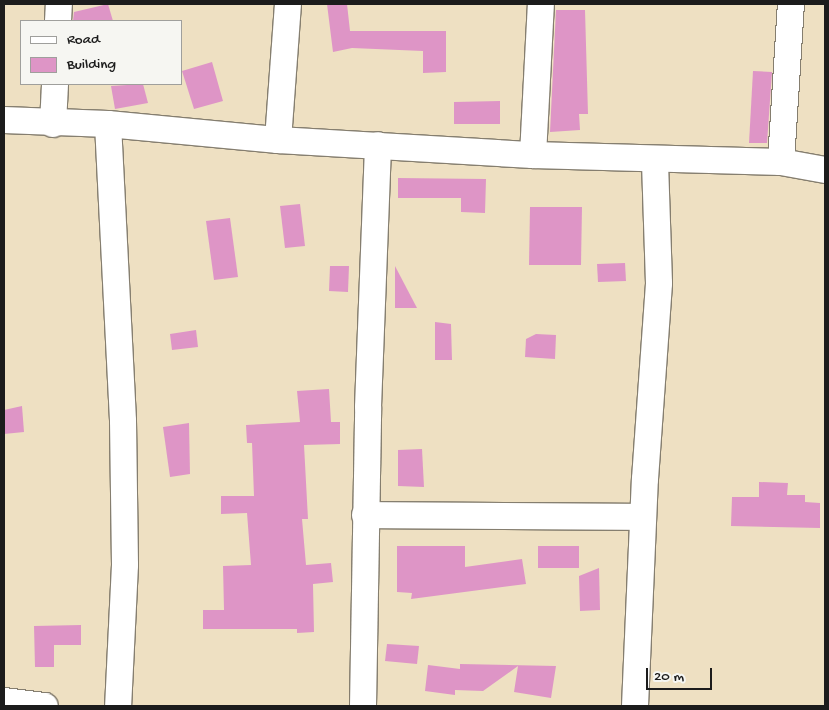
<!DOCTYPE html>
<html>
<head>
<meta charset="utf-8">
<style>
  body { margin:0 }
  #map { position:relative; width:829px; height:710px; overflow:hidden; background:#eee0c2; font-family:"Gochi Hand",sans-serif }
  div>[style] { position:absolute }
  .building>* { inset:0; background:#de95c6 }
  .roads { filter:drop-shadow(1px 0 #857e6f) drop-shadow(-1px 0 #857e6f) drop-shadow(0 1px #857e6f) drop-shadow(0 -1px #857e6f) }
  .street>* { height:26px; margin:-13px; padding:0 13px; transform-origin:13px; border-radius:13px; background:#fff }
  span { translate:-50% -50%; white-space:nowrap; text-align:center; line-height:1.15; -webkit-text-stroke:5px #f6f6f2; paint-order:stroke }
  .frame { position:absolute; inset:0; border:5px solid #1c1c1c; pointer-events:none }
  .legend { position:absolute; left:20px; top:20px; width:162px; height:65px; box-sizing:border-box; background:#f6f6f2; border:1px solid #9f9f9c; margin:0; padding:6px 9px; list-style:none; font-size:15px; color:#1c1c1c }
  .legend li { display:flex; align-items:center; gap:10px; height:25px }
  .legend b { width:25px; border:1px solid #9f9f9c }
  .scale { position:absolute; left:646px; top:668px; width:66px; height:22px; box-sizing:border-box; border:2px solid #1c1c1c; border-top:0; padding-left:6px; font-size:15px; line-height:18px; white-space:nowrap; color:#1c1c1c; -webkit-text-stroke:4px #f6f6f2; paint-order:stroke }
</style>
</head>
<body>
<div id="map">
  <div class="building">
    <i style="clip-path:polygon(108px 4px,113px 21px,73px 21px,74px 12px)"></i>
    <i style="clip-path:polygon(327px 4px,347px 4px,350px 31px,446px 31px,446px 72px,423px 73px,423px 51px,352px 48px,333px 52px)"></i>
    <i style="clip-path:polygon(556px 10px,585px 10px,588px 114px,579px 114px,580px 130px,550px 132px)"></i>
    <i style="clip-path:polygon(212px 62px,223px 101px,194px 109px,182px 71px)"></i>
    <i style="clip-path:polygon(753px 71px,772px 72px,767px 143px,749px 143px)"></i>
    <i style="clip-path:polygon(143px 84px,148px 103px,115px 109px,111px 86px)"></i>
    <i style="clip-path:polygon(500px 101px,500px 124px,454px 124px,454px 102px)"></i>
    <i style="clip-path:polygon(398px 178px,486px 179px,485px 213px,461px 212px,461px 198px,398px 198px)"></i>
    <i style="clip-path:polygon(300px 204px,305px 246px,285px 248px,280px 206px)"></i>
    <i style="clip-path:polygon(530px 207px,582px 207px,581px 265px,529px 265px)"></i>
    <i style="clip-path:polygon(230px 218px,238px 277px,214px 280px,206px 221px)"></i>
    <i style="clip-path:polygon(625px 263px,626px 281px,598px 282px,597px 264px)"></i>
    <i style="clip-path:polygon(330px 266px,349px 266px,348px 292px,329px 291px)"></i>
    <i style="clip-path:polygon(395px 266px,417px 308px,395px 308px)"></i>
    <i style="clip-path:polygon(435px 322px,451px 324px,452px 360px,435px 360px)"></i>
    <i style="clip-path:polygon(196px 330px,198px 347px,172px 350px,170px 334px)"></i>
    <i style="clip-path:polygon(536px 334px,556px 335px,555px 359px,525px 357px,526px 339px)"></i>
    <i style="clip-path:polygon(329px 389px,331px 422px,340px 422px,340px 444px,304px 445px,308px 519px,302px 519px,306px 565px,331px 563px,333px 582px,313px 584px,314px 632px,297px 633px,297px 629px,203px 629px,203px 610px,224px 610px,223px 566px,251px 565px,247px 513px,221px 514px,221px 496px,254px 496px,252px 443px,247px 443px,246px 425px,300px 422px,297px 391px)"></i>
    <i style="clip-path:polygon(22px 406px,24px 432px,4px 434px,4px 410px)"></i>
    <i style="clip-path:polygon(189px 423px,190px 474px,170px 477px,163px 427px)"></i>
    <i style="clip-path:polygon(422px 449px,424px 487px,398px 486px,398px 450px)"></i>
    <i style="clip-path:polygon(759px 482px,788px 483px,787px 495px,805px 495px,805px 502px,820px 503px,820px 528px,731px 526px,732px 497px,759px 497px)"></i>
    <i style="clip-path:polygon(397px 546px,465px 546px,465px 567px,522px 559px,526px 584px,411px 599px,412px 593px,397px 592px)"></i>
    <i style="clip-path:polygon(538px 546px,579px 546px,579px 568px,538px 568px)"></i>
    <i style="clip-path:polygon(599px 568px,600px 610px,580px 611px,579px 576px)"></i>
    <i style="clip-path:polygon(81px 625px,81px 645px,54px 645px,54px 667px,35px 667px,34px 626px)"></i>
    <i style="clip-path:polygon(387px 644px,419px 646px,417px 664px,385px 661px)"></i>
    <i style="clip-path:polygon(460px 664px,556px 666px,551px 698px,514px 692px,518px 666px,483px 691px,455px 690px,455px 695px,425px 691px,428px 665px,460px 669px)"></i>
  </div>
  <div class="roads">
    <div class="street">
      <i style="left:58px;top:21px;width:17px;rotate:-87deg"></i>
      <i style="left:4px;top:120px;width:104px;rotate:2.2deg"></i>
      <i style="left:108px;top:124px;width:171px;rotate:5.4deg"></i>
      <i style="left:278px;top:140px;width:255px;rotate:3.4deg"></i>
      <i style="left:533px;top:155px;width:248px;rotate:1.6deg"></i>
      <i style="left:781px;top:162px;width:45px;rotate:10.3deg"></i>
      <i style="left:53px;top:124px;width:40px;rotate:-87.1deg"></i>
      <i style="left:108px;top:124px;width:297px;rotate:87.1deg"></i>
      <i style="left:123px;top:421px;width:144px;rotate:89.2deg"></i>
      <i style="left:125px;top:565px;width:141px;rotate:92.8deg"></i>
      <i style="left:278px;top:140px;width:136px;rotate:-85.8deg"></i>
      <i style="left:533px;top:155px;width:151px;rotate:-87deg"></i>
      <i style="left:781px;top:162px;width:158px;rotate:-86.4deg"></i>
      <i style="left:365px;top:515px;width:278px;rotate:0.4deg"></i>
      <i style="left:4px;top:701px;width:41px;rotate:7deg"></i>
      <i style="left:363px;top:706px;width:299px;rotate:-89deg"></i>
      <i style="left:368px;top:407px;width:262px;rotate:-87.8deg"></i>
      <i style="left:635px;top:706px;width:227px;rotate:-87.5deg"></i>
      <i style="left:645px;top:479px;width:196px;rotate:-85.9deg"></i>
      <i style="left:659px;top:283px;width:122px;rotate:-91.9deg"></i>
    </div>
  </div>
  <div class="frame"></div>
  <ul class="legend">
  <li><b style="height:6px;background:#fff"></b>Road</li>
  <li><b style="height:14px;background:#de95c6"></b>Building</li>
  </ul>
  <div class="scale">20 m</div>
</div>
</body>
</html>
